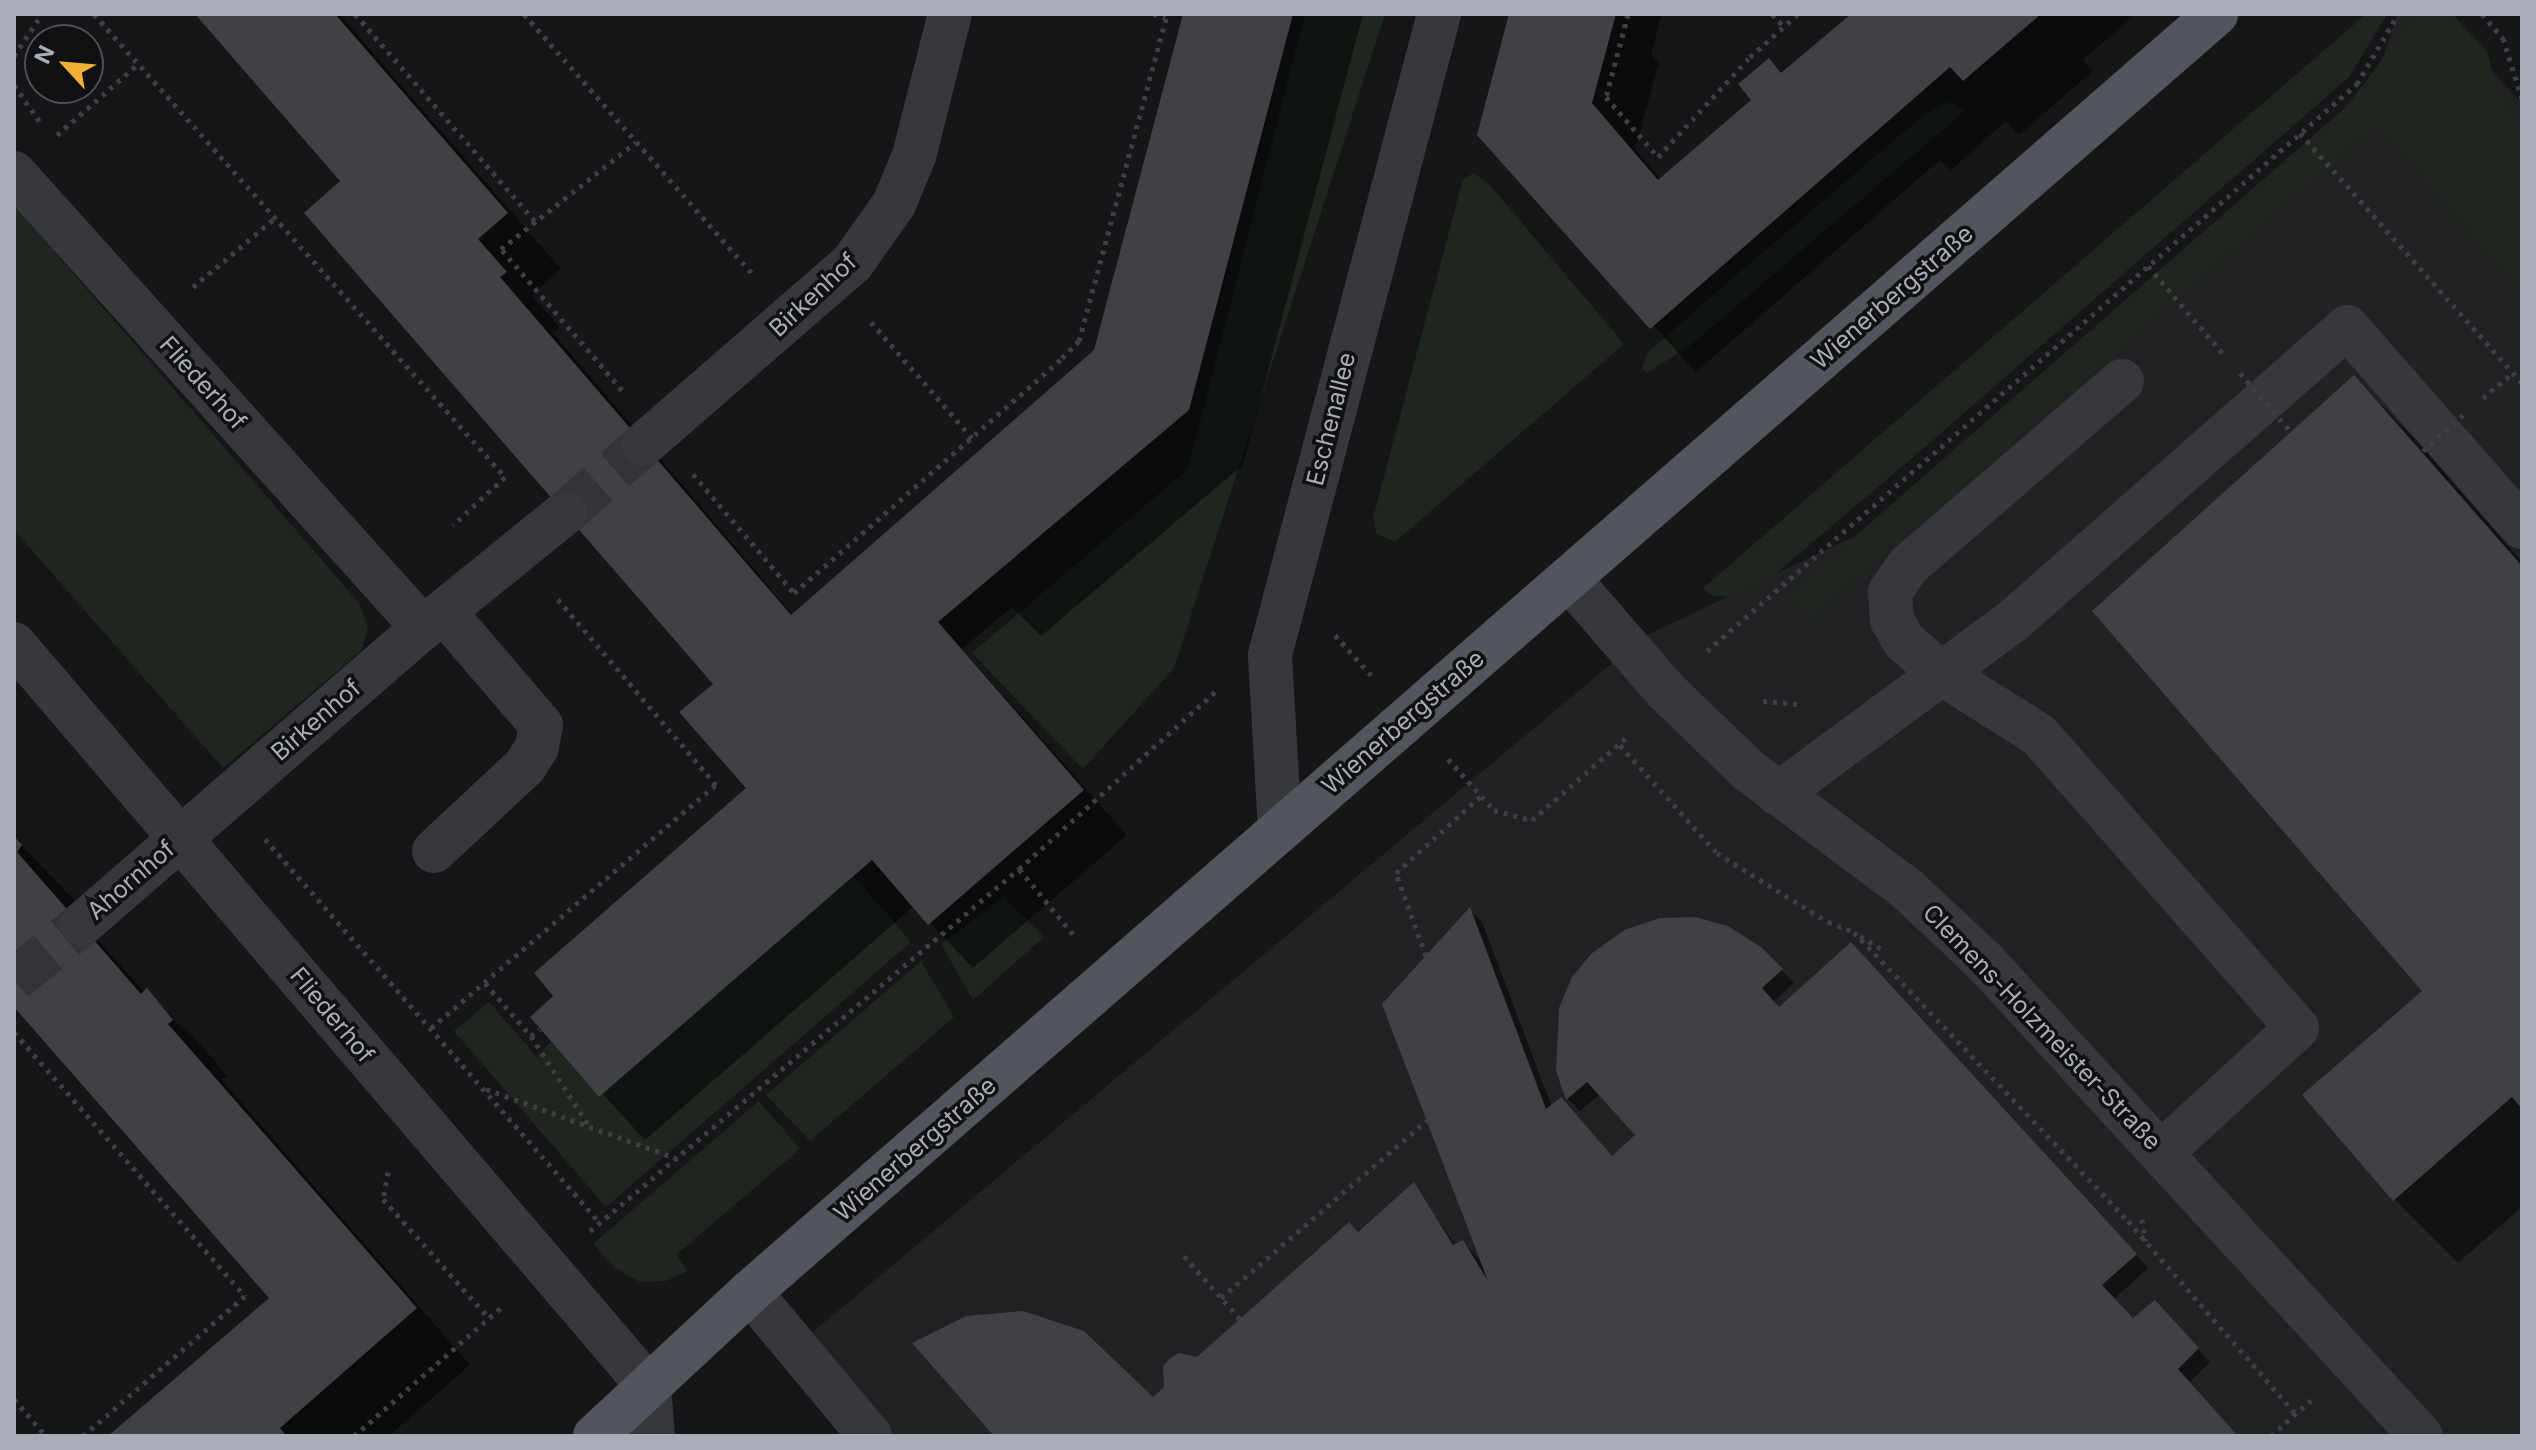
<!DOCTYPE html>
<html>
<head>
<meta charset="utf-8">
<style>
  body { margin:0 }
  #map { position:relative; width:2536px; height:1450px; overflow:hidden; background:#161618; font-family:Inter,sans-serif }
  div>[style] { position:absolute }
  .built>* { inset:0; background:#222225 }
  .green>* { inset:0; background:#1e261f }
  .shadow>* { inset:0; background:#0007 }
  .building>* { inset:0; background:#404145 }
  .minor-tunnel>* { height:44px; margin-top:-22px; transform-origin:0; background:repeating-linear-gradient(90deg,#333438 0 44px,transparent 0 66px) }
  .path>* { height:5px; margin-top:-2.5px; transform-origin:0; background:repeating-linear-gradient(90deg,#3d3f44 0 4px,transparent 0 10px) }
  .minor>* { height:44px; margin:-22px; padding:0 22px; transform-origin:22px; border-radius:22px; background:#37383d }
  .major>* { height:44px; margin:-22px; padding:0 22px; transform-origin:22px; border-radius:22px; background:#53555c }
  .path-bridge>* { height:5px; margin-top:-2.5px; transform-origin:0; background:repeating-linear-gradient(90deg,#3d3f44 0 4px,transparent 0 10px) }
  span { translate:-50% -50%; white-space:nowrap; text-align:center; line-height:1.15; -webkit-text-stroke:7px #111113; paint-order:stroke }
  .street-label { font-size:24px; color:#a8adb8 }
  .frame { position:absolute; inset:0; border:16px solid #a8adb8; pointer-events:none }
  .north { position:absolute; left:24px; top:24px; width:80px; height:80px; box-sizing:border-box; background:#111113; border:2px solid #4d4f55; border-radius:50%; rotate:296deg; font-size:22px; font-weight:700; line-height:32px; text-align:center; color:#a8adb8 }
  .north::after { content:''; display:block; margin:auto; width:28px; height:36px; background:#f2b134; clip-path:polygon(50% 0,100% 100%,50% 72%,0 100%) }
</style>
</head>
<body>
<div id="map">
  <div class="built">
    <i style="clip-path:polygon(2397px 14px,2438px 14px,2522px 103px,2522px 1436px,870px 1436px,795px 1347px,1643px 637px,1893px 518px,2322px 137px,2383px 59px)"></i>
  </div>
  <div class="green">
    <i style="clip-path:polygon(1305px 14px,1385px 14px,1174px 668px,1083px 769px,972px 653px,1188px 469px)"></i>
    <i style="clip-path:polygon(2366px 14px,2387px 14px,2349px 77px,1932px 441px,1760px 587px,1734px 596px,1714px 596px,1702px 589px)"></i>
    <i style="clip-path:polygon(2413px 14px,2452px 14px,2487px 51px,2496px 86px,2522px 125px,2522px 294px,2376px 126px,1811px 619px,1789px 594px,2353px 101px)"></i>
    <i style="clip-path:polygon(1949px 102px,1966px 110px,1691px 345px,1647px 373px,1642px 368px,1647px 353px,1720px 289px,1926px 113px)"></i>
    <i style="clip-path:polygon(1474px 173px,1491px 186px,1624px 344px,1395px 542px,1376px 533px,1373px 518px,1463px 179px)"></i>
    <i style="clip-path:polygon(14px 205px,360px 604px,368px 628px,361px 651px,223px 768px,14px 530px)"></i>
    <i style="clip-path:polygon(854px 876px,911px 942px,606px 1207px,454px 1031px,489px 1002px,536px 1056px,551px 1042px,599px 1097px)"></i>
    <i style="clip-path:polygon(1004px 897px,1044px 937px,973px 1000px,941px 944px)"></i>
    <i style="clip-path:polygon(921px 961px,954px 1017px,810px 1141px,766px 1095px)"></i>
    <i style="clip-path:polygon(759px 1101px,800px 1149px,676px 1255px,688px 1271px,666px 1281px,640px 1282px,615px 1268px,593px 1244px)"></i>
  </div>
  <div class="shadow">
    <i style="clip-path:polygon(198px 14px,339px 14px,561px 269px,532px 295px,560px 328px,553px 333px,794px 616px,1096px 352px,1185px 14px,1363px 14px,1243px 465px,1041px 636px,1012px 607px,962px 649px,1127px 835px,973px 968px,914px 906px,645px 1140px,532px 1017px,749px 789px,716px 684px,343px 182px)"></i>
    <i style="clip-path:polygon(1511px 14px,1662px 14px,1651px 54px,1659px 63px,1635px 149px,1661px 180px,1854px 14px,2136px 14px,2083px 60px,2093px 71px,2019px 135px,2006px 121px,1951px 170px,1940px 160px,1696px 372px,1479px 135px)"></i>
    <i style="clip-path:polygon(2354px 378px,2417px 441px,2522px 562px,2522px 1207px,2458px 1263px,2394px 1199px,2425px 992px)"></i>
    <i style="clip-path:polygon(14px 837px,76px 902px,70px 908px,145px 993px,202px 1046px,227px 1076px,221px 1079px,470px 1365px,389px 1436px,113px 1436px,271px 1299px,14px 1002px)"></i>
    <i style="clip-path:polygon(1470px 910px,1482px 922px,1552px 1107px,1613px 1158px,1638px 1135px,1601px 1094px,1580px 1111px,1568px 1099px,1558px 1070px,1760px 948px,1794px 983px,1773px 1002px,1780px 1009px,1864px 958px,2148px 1268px,2114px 1299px,2133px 1320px,2167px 1316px,2210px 1362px,2189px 1383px,2237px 1436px,996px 1436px,1153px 1399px,1414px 1185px,1456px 1246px,1463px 1242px,1482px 1262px)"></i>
  </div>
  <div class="building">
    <i style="clip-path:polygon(195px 14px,335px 14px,508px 213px,478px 239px,507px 272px,500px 277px,791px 615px,1094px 350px,1183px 14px,1293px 14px,1189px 410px,938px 622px,1084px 790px,928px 925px,872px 860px,599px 1097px,530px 1017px,553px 996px,534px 973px,746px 788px,679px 712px,713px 684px,304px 213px,340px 181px)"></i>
    <i style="clip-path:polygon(1509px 14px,1616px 14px,1592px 103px,1658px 180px,1751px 100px,1738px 84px,1769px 58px,1781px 73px,1851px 14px,2041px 14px,1963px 81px,1950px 67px,1650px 329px,1477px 135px)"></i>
    <i style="clip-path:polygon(2354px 375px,2522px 566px,2522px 1109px,2512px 1097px,2393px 1201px,2302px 1095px,2422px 991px,2092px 611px)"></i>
    <i style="clip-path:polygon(14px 836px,22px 845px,17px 852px,141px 994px,147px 988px,173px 1020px,168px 1024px,417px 1308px,280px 1428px,286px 1436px,108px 1436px,269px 1298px,14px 1007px)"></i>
    <i style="clip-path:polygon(1470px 907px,1546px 1109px,1561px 1097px,1612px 1156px,1635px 1135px,1587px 1082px,1566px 1100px,1556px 1071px,1559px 1008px,1572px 977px,1591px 954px,1624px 930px,1660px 918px,1695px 917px,1728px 926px,1761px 947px,1783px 969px,1762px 988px,1779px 1007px,1851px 942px,2137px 1254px,2102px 1285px,2133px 1318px,2155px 1300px,2199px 1348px,2178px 1369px,2238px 1436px,994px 1436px,912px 1343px,966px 1316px,1023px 1311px,1084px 1331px,1153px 1397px,1164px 1387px,1163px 1366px,1169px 1359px,1178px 1353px,1197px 1357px,1349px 1222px,1358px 1232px,1414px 1182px,1453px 1245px,1463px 1240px,1488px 1281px,1382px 1004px)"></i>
  </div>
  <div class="minor-tunnel">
    <i style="left:565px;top:513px;width:105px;rotate:-41.1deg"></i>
    <i style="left:14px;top:980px;width:88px;rotate:-39.5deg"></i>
  </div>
  <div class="path">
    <i style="left:94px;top:14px;width:619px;rotate:48.4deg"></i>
    <i style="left:505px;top:477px;width:71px;rotate:137.3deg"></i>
    <i style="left:355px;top:14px;width:276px;rotate:49deg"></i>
    <i style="left:524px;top:14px;width:347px;rotate:48.7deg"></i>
    <i style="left:1153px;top:14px;width:13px;rotate:13deg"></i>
    <i style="left:1628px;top:14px;width:86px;rotate:104.8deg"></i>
    <i style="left:1606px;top:97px;width:79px;rotate:49.1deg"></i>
    <i style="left:1658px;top:157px;width:136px;rotate:-47.4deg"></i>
    <i style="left:1750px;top:57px;width:64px;rotate:-41.9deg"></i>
    <i style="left:1772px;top:14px;width:18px;rotate:47deg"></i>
    <i style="left:2482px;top:14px;width:32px;rotate:49deg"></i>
    <i style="left:2503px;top:38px;width:64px;rotate:72.7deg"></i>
    <i style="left:14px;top:56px;width:50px;rotate:-56.3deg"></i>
    <i style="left:14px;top:85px;width:45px;rotate:54.9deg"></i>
    <i style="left:2300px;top:133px;width:334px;rotate:48.4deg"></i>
    <i style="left:57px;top:135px;width:108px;rotate:-41.2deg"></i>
    <i style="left:2148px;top:266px;width:118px;rotate:49.5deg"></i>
    <i style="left:193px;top:287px;width:107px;rotate:-40.1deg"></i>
    <i style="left:871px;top:322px;width:155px;rotate:48.9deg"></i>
    <i style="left:622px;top:390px;width:186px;rotate:-130.6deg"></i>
    <i style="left:501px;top:249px;width:172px;rotate:-38.4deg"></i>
    <i style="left:2483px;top:398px;width:39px;rotate:-40deg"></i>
    <i style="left:693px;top:474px;width:156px;rotate:49.7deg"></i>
    <i style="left:794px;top:593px;width:356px;rotate:-41.2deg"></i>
    <i style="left:1062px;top:358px;width:24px;rotate:-45deg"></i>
    <i style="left:1079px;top:341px;width:339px;rotate:-74.9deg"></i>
    <i style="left:1335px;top:635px;width:54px;rotate:48deg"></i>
    <i style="left:1707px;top:651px;width:863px;rotate:-41.1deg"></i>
    <i style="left:2357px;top:84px;width:81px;rotate:-59.6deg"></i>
    <i style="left:1763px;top:701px;width:37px;rotate:5deg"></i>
    <i style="left:1620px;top:745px;width:145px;rotate:48.1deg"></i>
    <i style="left:1717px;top:853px;width:131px;rotate:31.9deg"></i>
    <i style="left:1828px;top:922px;width:28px;rotate:21deg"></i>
    <i style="left:1854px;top:932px;width:398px;rotate:46.5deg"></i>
    <i style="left:2128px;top:1221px;width:254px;rotate:49deg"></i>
    <i style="left:1448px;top:759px;width:69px;rotate:48deg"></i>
    <i style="left:1494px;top:810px;width:39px;rotate:15deg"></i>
    <i style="left:1532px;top:820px;width:129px;rotate:-41.2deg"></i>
    <i style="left:265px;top:839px;width:510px;rotate:48.9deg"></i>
    <i style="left:1073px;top:934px;width:85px;rotate:-129.7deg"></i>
    <i style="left:1019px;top:869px;width:266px;rotate:-42.1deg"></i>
    <i style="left:1860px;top:936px;width:27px;rotate:31deg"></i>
    <i style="left:1426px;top:956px;width:88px;rotate:-109.9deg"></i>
    <i style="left:1396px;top:873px;width:115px;rotate:-42.2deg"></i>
    <i style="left:485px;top:983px;width:70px;rotate:49deg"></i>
    <i style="left:531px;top:1036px;width:11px;rotate:-38deg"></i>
    <i style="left:431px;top:1028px;width:375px;rotate:-40.5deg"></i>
    <i style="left:716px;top:785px;width:248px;rotate:-130.4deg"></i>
    <i style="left:14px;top:1032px;width:351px;rotate:48.8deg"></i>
    <i style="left:245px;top:1296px;width:214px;rotate:139.2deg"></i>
    <i style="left:531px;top:1036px;width:107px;rotate:57.2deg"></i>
    <i style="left:486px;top:1089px;width:202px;rotate:20deg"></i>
    <i style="left:388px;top:1172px;width:27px;rotate:100deg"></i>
    <i style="left:383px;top:1199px;width:159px;rotate:48.3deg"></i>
    <i style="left:2142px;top:1219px;width:22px;rotate:82deg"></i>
    <i style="left:590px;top:1231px;width:561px;rotate:-40.16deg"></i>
    <i style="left:1184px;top:1256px;width:84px;rotate:48.4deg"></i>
    <i style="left:1221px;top:1298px;width:272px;rotate:-40.8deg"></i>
    <i style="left:14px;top:1399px;width:49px;rotate:49.1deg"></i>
    <i style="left:354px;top:1436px;width:199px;rotate:-41.1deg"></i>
    <i style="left:2271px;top:1436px;width:54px;rotate:-42deg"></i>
  </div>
  <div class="minor">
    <i style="left:14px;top:173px;width:612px;rotate:48.05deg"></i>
    <i style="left:2122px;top:381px;width:283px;rotate:139.2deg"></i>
    <i style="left:1908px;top:566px;width:32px;rotate:125deg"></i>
    <i style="left:1890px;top:592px;width:28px;rotate:86deg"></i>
    <i style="left:1892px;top:620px;width:23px;rotate:61deg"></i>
    <i style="left:1903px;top:640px;width:48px;rotate:41.6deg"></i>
    <i style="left:1939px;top:672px;width:118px;rotate:32.2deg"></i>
    <i style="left:2039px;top:735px;width:390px;rotate:48.6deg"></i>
    <i style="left:2297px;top:1028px;width:183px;rotate:137.4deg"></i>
    <i style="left:644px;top:444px;width:277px;rotate:-41deg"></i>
    <i style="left:853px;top:262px;width:71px;rotate:-54.7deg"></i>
    <i style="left:894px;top:204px;width:52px;rotate:-67.4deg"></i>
    <i style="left:914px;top:156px;width:146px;rotate:-75.8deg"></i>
    <i style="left:1569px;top:579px;width:150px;rotate:49.1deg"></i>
    <i style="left:1667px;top:692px;width:112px;rotate:43.9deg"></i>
    <i style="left:1748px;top:770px;width:197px;rotate:36.8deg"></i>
    <i style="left:1906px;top:888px;width:107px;rotate:43.1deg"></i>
    <i style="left:1984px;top:961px;width:645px;rotate:47.39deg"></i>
    <i style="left:14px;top:644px;width:977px;rotate:49.48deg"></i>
    <i style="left:649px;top:1387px;width:49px;rotate:85.3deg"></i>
    <i style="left:1778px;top:794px;width:295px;rotate:-36.4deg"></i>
    <i style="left:2015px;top:619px;width:442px;rotate:-41.3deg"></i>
    <i style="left:2347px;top:327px;width:266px;rotate:48.8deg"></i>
    <i style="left:1280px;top:830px;width:175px;rotate:-93.3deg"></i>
    <i style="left:1270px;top:655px;width:663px;rotate:-75.23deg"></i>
    <i style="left:434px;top:851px;width:125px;rotate:-43deg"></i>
    <i style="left:525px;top:766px;width:22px;rotate:-58deg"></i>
    <i style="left:537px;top:747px;width:22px;rotate:-80deg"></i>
    <i style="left:541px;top:725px;width:149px;rotate:-130.6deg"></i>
    <i style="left:82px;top:924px;width:452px;rotate:-41deg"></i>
    <i style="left:423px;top:628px;width:183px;rotate:-39deg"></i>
    <i style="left:750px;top:1292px;width:187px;rotate:50.2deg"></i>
  </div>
  <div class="major">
    <i style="left:595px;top:1436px;width:212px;rotate:-42.9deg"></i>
    <i style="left:750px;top:1292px;width:1945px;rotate:-41.08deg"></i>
  </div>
  <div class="path-bridge">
    <i style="left:2240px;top:373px;width:78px;rotate:49.2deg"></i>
    <i style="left:2423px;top:451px;width:57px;rotate:-42.1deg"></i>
  </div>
  <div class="street-label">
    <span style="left:813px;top:295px;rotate:-43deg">Birkenhof</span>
    <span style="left:1892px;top:297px;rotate:-41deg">Wienerbergstraße</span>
    <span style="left:203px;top:383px;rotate:48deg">Fliederhof</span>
    <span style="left:1331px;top:419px;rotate:-76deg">Eschenallee</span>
    <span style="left:316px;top:720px;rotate:-41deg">Birkenhof</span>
    <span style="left:1403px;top:722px;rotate:-41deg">Wienerbergstraße</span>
    <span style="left:131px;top:880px;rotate:-41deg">Ahornhof</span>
    <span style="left:332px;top:1015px;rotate:50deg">Fliederhof</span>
    <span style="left:2042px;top:1027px;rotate:46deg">Clemens-Holzmeister-Straße</span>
    <span style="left:915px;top:1149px;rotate:-41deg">Wienerbergstraße</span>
  </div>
  <div class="frame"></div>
  <div class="north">N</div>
</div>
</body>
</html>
